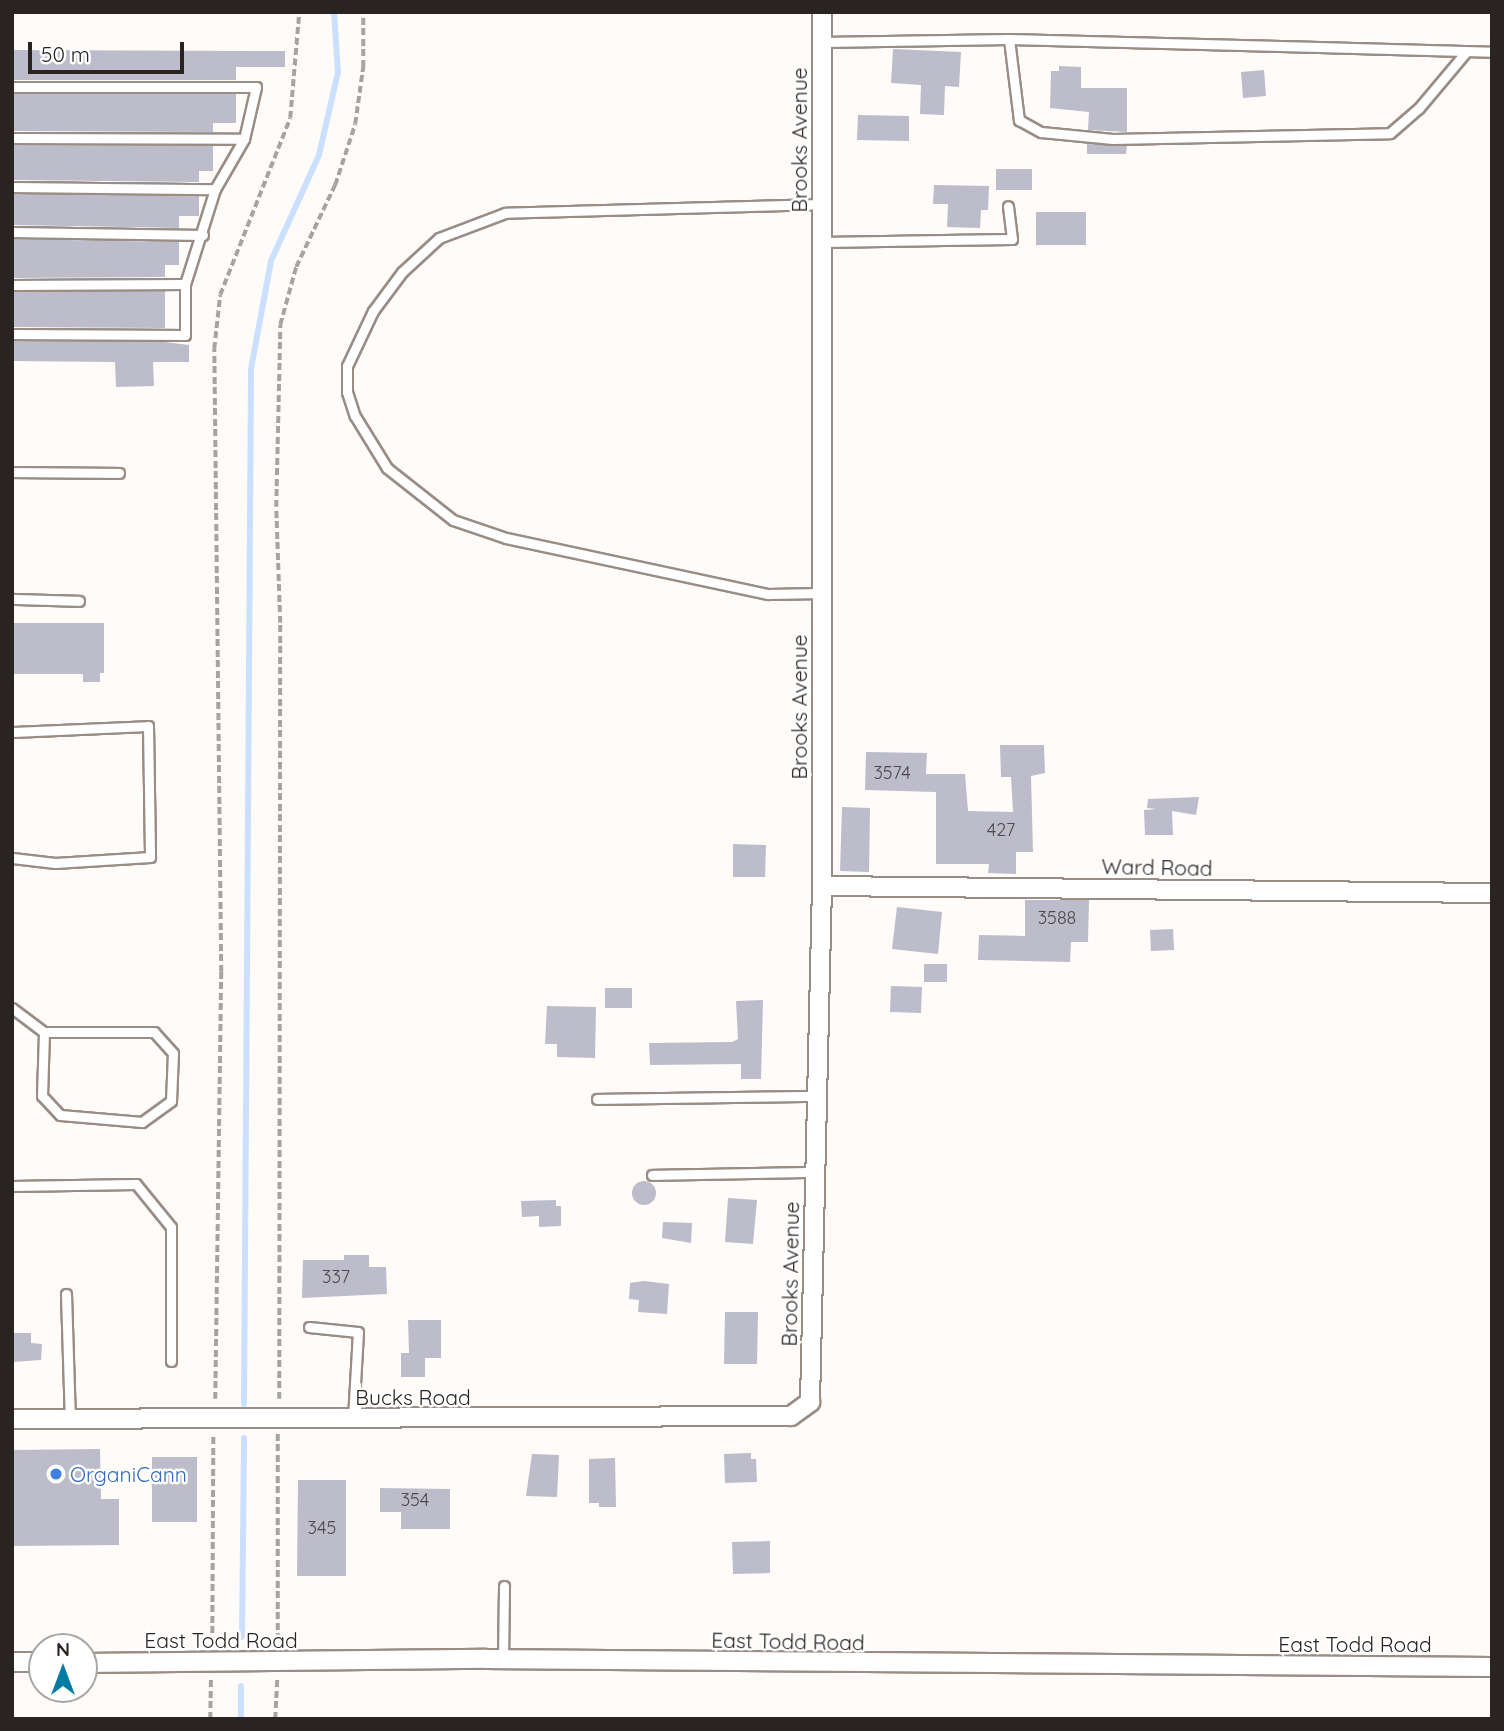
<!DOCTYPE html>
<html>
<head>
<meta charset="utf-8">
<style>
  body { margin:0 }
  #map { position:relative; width:1504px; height:1731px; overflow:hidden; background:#fefbf9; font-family:Quicksand,sans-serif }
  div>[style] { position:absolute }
  .stream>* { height:6px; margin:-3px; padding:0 3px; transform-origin:3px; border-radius:3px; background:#cbe0fe }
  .building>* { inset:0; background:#bcbcca }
  .round { border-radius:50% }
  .path>* { height:3.5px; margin-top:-1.75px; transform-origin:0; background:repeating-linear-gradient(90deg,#a7a3a1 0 7px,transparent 0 10.5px) }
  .roads { filter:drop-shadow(2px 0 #998d85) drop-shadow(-2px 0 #998d85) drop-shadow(0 2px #998d85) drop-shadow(0 -2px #998d85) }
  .service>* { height:9px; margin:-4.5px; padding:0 4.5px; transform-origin:4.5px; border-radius:4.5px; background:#fff }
  .minor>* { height:18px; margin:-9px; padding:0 9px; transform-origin:9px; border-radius:9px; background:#fff }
  .dots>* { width:19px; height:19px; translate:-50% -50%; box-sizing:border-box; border:4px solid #fff; border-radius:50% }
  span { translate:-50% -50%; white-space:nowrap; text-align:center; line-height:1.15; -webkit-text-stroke:5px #fff; paint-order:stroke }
  .number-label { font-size:18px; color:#4e4a4b }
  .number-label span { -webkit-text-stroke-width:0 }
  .street-label { font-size:21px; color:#292421 }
  .shop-label { font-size:21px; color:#366cbe }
  .left { translate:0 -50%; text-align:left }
  .frame { position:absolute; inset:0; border:14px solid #292421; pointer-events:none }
  .north { position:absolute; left:28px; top:1633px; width:70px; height:70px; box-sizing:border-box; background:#fff; border:2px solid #a9a7a6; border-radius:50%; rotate:0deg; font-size:19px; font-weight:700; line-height:28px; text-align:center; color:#292421 }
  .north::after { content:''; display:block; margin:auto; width:24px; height:32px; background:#007ba2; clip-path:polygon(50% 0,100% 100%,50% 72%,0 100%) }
  .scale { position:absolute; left:28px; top:42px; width:156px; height:32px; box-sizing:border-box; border:4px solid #292421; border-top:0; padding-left:9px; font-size:21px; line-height:24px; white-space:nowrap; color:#292421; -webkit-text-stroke:5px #fff; paint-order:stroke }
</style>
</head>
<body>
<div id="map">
  <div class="stream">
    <i style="left:244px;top:1404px;width:1035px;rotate:-89.61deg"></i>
    <i style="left:251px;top:369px;width:110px;rotate:-79.5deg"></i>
    <i style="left:271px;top:261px;width:116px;rotate:-65.6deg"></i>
    <i style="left:319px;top:155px;width:85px;rotate:-77.1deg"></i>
    <i style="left:338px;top:72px;width:60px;rotate:-93.8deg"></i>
    <i style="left:242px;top:1637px;width:199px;rotate:-89.4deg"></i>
    <i style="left:241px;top:1719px;width:33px;rotate:-90deg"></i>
  </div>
  <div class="building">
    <i style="clip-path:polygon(893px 49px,961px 52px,959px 87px,945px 86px,944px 115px,920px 114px,921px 85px,891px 83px)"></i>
    <i style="clip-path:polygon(12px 50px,285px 51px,285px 67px,236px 67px,236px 80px,12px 80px)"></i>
    <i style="clip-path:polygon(1059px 66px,1081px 67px,1081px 88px,1127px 88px,1127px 132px,1088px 130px,1089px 112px,1050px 108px,1051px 71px,1059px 71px)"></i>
    <i style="clip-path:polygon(1264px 70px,1266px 96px,1243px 98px,1241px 72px)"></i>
    <i style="clip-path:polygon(12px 94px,236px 94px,236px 123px,213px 123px,213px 132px,12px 131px)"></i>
    <i style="clip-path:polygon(858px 115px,909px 116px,909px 141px,857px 140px)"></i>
    <i style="clip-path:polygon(1087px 144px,1127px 146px,1126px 154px,1087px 154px)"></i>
    <i style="clip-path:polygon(12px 145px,213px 146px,213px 171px,199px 171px,199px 182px,12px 180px)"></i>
    <i style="clip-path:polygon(996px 169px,1032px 169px,1032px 190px,996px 190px)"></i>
    <i style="clip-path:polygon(934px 185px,989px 186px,988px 210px,981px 210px,980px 228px,947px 227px,948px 204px,933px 204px)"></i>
    <i style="clip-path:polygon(12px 194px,199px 196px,199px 216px,179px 216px,179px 228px,12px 225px)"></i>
    <i style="clip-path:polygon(1036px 212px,1086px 212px,1086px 245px,1036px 245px)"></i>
    <i style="clip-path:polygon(12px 239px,179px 242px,179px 265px,165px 265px,165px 277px,12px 278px)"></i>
    <i style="clip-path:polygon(165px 291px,165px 328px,12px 327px,12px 292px)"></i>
    <i style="clip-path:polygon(12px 341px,165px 342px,189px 345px,189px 362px,153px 362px,154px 386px,116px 387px,115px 362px,12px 361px)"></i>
    <i style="clip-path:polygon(12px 623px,104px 623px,104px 673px,100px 673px,100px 682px,83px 682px,83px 674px,12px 674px)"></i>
    <i style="clip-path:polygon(1000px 745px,1044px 745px,1045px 773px,1031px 776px,1033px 852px,1016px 852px,1016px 874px,988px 873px,989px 864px,936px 864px,936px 792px,865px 790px,866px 752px,927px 753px,926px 774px,965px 774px,968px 811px,1013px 812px,1011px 777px,1001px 777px)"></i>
    <i style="clip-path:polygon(1199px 797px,1196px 815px,1172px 811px,1173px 835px,1145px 835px,1144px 810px,1157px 809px,1147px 808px,1148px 799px)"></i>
    <i style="clip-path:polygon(842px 807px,870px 808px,869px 872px,840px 871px)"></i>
    <i style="clip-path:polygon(733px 844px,766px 845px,765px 877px,733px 877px)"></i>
    <i style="clip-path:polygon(1025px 900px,1089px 900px,1088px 942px,1071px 942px,1070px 962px,978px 960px,979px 935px,1025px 936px)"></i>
    <i style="clip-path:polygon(897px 907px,942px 912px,938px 954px,892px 949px)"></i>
    <i style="clip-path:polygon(1173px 929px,1174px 950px,1151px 951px,1150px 930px)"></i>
    <i style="clip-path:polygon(924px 964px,947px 964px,947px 982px,924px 982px)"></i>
    <i style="clip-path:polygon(891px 986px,922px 987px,921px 1013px,890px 1012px)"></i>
    <i style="clip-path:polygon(605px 988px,632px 988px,632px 1008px,605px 1008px)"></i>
    <i style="clip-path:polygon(763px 1000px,761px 1079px,741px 1079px,741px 1064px,650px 1065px,649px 1043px,732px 1042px,738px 1039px,736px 1001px)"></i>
    <i style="clip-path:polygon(547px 1006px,596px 1007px,595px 1058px,557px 1057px,557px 1044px,545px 1044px)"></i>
    <i class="round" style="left:632px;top:1181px;width:24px;height:24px"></i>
    <i style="clip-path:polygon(728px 1198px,757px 1200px,753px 1244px,725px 1242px)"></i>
    <i style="clip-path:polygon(556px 1200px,556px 1206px,561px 1206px,561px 1226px,539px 1227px,539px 1216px,522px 1217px,521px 1201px)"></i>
    <i style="clip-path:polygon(663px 1222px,692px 1223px,691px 1243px,662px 1238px)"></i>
    <i style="clip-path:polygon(344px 1255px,369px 1255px,369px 1267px,386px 1267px,387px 1294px,302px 1298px,303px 1260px,344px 1260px)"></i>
    <i style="clip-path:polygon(644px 1281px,669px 1284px,667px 1314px,638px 1312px,639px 1300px,629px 1299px,630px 1283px)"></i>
    <i style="clip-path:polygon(725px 1312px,758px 1312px,757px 1364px,724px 1364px)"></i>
    <i style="clip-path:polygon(408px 1320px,441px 1320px,441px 1358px,425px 1358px,425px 1377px,401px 1377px,401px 1353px,409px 1353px)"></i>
    <i style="clip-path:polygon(12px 1333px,31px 1333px,31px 1343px,42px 1344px,41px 1360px,12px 1362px)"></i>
    <i style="clip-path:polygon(100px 1449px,101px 1499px,119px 1499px,119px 1545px,12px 1546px,12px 1450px)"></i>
    <i style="clip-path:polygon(751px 1453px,751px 1459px,756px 1459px,757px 1482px,725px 1483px,724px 1454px)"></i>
    <i style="clip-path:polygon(532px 1454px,559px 1455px,557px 1497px,526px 1496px)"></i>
    <i style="clip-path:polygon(152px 1457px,197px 1457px,197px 1522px,152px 1522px)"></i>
    <i style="clip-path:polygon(615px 1458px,616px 1507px,599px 1507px,599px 1503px,589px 1503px,589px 1459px)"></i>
    <i style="clip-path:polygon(298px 1480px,346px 1480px,346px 1576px,297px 1576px)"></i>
    <i style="clip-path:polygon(380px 1488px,450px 1489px,450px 1529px,401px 1529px,401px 1512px,380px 1512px)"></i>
    <i style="clip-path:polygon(770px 1541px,770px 1573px,733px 1574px,732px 1542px)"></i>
  </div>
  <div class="path">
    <i style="left:215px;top:1399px;width:427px;rotate:-89.2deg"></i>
    <i style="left:221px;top:972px;width:623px;rotate:-90.64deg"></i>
    <i style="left:214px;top:349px;width:54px;rotate:-83.7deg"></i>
    <i style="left:220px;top:295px;width:190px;rotate:-68.4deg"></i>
    <i style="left:290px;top:118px;width:106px;rotate:-85.1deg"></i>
    <i style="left:279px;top:1399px;width:776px;rotate:-89.93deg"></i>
    <i style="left:280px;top:623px;width:116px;rotate:-92deg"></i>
    <i style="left:276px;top:507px;width:182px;rotate:-88.7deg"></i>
    <i style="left:280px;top:325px;width:60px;rotate:-74.6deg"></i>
    <i style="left:296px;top:267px;width:91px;rotate:-64.6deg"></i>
    <i style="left:335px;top:185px;width:64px;rotate:-71.8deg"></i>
    <i style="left:355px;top:124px;width:58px;rotate:-82deg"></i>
    <i style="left:363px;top:67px;width:55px;rotate:-90deg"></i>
    <i style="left:278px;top:1434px;width:210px;rotate:90deg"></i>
    <i style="left:212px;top:1644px;width:209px;rotate:-89.7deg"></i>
    <i style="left:210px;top:1719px;width:39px;rotate:-89deg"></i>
    <i style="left:275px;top:1719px;width:40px;rotate:-87.1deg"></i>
  </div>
  <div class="roads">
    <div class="service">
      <i style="left:1009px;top:39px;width:82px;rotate:83deg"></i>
      <i style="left:1019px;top:120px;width:25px;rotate:29deg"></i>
      <i style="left:1041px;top:132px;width:72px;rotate:5.6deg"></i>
      <i style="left:1113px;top:139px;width:277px;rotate:-1.2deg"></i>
      <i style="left:1390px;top:133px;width:38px;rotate:-41deg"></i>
      <i style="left:1419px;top:108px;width:73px;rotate:-50deg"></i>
      <i style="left:822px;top:42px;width:187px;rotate:-0.9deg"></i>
      <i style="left:1009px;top:39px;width:483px;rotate:1.5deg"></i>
      <i style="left:12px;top:87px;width:244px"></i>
      <i style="left:256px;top:87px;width:53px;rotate:103deg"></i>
      <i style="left:244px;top:139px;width:58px;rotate:120.1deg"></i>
      <i style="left:215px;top:189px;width:100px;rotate:107.5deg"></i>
      <i style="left:185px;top:284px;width:51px;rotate:90deg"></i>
      <i style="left:185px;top:335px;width:173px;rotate:-179.7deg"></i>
      <i style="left:12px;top:138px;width:232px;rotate:0.2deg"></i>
      <i style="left:12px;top:187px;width:203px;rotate:0.6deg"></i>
      <i style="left:822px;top:204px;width:317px;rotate:178.4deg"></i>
      <i style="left:505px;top:213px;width:71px;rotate:159.3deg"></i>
      <i style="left:439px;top:238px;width:50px;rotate:137.4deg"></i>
      <i style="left:402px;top:272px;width:49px;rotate:126.6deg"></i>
      <i style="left:373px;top:311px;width:61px;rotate:115.3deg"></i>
      <i style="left:347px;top:366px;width:26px;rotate:90deg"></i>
      <i style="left:347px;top:392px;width:25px;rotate:72deg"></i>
      <i style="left:355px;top:416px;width:61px;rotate:58.4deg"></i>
      <i style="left:387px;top:468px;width:84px;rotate:38.2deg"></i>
      <i style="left:453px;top:520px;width:56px;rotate:18.8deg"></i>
      <i style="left:506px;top:538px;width:268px;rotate:12.1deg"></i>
      <i style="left:768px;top:594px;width:54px;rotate:-1.1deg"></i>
      <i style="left:12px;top:232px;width:191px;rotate:0.9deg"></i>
      <i style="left:822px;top:242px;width:190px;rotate:-0.9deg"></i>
      <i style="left:1012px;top:239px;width:33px;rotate:-97deg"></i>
      <i style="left:12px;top:285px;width:173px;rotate:-0.3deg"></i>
      <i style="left:12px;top:472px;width:107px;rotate:0.5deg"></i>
      <i style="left:12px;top:599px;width:67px;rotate:1.7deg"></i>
      <i style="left:12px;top:732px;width:136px;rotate:-2.5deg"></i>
      <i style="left:148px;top:726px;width:131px;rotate:89.1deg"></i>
      <i style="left:150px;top:857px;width:95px;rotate:176.4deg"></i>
      <i style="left:55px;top:863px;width:43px;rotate:-173.4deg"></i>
      <i style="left:12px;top:1008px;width:40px;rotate:37deg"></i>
      <i style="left:44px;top:1032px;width:110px"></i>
      <i style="left:154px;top:1032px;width:28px;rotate:48deg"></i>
      <i style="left:173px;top:1053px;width:48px;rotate:92.4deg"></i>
      <i style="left:171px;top:1101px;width:36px;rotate:144deg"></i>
      <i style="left:142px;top:1122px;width:82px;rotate:-175.1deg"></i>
      <i style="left:60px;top:1115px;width:26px;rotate:-133deg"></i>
      <i style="left:42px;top:1096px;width:64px;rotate:-88.2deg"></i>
      <i style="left:597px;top:1099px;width:220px;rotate:-0.8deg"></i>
      <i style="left:652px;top:1175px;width:163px;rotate:-1.1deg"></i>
      <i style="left:12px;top:1186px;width:124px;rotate:-0.9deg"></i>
      <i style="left:136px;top:1184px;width:55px;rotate:50.9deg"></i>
      <i style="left:171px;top:1227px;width:134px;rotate:90deg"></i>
      <i style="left:66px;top:1294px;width:125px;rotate:88.2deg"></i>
      <i style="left:309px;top:1327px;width:49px;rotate:5.8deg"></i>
      <i style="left:358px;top:1332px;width:86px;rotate:93.3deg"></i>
      <i style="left:503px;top:1660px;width:74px;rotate:-89.2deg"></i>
    </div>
    <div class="minor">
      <i style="left:822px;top:886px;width:670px;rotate:0.6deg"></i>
      <i style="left:12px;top:1419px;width:779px;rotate:-0.22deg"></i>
      <i style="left:791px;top:1416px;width:24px;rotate:-36deg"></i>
      <i style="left:810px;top:1402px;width:516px;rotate:-88.67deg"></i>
      <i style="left:822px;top:886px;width:874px;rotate:-90deg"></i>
      <i style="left:12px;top:1662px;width:30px"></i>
      <i style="left:84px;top:1663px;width:402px;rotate:-0.6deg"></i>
      <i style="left:486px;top:1659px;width:1006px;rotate:0.46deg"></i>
    </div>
  </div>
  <div class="dots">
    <i style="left:56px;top:1474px;background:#3f7fe0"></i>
  </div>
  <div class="number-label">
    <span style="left:892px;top:773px">3574</span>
    <span style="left:1001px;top:830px">427</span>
    <span style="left:1057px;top:918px">3588</span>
    <span style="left:336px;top:1277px">337</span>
    <span style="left:415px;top:1500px">354</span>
    <span style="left:322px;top:1528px">345</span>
  </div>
  <div class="street-label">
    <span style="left:799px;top:140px;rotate:-90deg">Brooks Avenue</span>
    <span style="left:799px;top:707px;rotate:-90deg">Brooks Avenue</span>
    <span style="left:1157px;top:867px;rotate:1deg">Ward Road</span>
    <span style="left:790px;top:1274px;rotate:-89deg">Brooks Avenue</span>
    <span style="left:413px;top:1397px">Bucks Road</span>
    <span style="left:221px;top:1640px">East Todd Road</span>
    <span style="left:788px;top:1641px;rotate:1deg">East Todd Road</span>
    <span style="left:1355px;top:1644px">East Todd Road</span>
  </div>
  <div class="shop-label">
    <span class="left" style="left:70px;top:1474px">OrganiCann</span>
  </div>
  <div class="frame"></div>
  <div class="north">N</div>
  <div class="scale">50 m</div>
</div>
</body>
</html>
